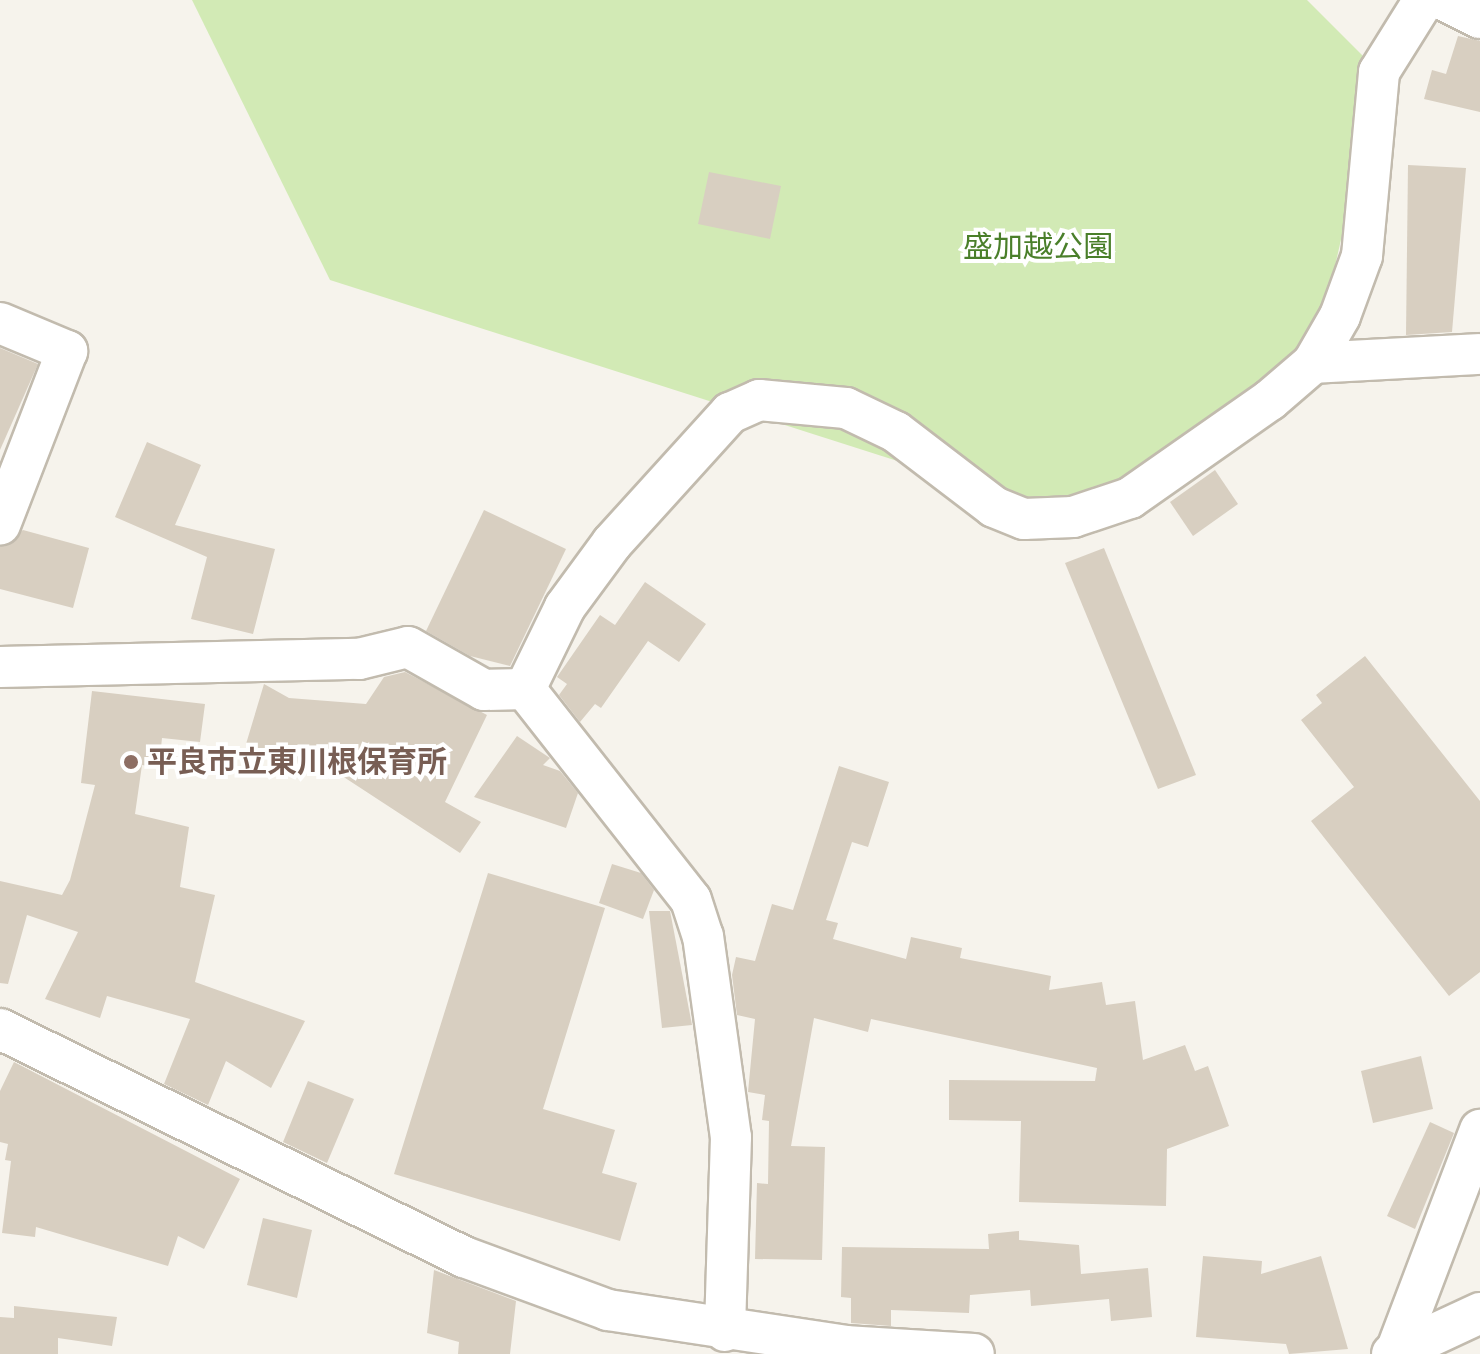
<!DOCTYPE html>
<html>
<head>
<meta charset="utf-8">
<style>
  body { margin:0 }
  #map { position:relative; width:1480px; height:1354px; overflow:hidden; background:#f6f3ec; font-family:Cabin,"Noto Sans JP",sans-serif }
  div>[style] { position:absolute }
  .green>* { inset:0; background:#d2eab5 }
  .building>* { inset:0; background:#d8cfc1 }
  .roads { filter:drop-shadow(2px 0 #c2bbae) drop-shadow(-2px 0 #c2bbae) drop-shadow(0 2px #c2bbae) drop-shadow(0 -2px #c2bbae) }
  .minor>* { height:40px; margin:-20px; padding:0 20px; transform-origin:20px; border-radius:20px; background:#fff }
  .dots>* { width:22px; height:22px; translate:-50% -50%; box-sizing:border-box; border:4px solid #fff; border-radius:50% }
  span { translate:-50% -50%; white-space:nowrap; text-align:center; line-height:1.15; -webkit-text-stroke:8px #fff; paint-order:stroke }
  .park-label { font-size:30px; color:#4a7f2a }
  .education-label { font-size:30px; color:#785e54; font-weight:700 }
  .left { translate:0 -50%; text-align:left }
</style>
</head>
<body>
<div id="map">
  <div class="green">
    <i style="clip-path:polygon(192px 0,1307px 0,1379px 72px,1313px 363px,1073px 517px,330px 280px)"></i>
  </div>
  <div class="building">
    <i style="clip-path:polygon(1458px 36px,1480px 41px,1480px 112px,1424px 99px,1432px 70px,1446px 74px)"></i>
    <i style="clip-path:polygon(1408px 165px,1466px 168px,1452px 332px,1406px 335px)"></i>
    <i style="clip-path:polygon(709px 172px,781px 186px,770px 239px,698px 224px)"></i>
    <i style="clip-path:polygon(0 348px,38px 364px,0 450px)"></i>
    <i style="clip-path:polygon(147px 442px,201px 465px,175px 525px,275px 549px,253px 634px,191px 619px,207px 557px,115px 517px)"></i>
    <i style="clip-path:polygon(1215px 470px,1238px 504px,1193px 536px,1170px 502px)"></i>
    <i style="clip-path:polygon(484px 510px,566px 549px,510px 666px,470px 656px,426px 631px)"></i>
    <i style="clip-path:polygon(23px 530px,89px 548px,73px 608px,0 589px,0 547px)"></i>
    <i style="clip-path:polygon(1104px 548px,1196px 775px,1158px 789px,1065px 563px)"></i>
    <i style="clip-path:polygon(645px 582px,706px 624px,679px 662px,648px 641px,601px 708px,595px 704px,580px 722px,559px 695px,567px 684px,557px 677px,600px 615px,615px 625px)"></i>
    <i style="clip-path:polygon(1365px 656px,1480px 801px,1480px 972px,1449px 996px,1311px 821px,1354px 787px,1301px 720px,1322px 703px,1316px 695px)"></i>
    <i style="clip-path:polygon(405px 672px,487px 715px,445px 802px,481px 822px,460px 853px,333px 770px,275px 760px,246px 744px,264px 684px,289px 698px,366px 704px,384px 677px)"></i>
    <i style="clip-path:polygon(92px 691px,205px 704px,200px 742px,162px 738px,159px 768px,142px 765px,135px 814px,189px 827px,180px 887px,215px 895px,195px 982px,305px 1021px,271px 1088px,226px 1061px,208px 1105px,164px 1084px,190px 1019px,107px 996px,100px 1018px,45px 999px,78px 932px,27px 915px,8px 984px,0 983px,0 881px,62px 895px,70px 880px,95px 785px,81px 783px)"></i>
    <i style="clip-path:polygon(517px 736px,550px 758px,543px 765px,560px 771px,578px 793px,566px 828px,474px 797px)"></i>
    <i style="clip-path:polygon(839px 766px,889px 782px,868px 847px,852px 842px,826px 920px,838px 923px,833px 939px,906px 959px,911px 937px,962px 948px,960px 958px,1051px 976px,1049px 990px,1102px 982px,1106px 1005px,1135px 1001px,1143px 1060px,1185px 1045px,1195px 1071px,1208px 1066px,1229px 1126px,1167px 1149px,1166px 1206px,1019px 1202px,1021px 1121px,949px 1120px,949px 1080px,1095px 1081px,1097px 1068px,871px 1019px,868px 1032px,814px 1018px,791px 1146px,825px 1147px,822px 1260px,755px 1259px,757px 1183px,768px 1184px,769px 1121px,762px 1120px,765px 1095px,748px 1092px,755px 1019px,737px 1015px,732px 975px,736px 957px,755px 961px,772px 904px,793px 910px)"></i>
    <i style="clip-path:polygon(612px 864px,641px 873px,654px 890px,643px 919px,599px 903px)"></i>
    <i style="clip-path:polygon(488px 873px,605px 908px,543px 1109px,615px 1130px,602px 1173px,637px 1183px,620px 1241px,394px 1174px)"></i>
    <i style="clip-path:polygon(649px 911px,670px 911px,692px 1025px,662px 1028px)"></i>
    <i style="clip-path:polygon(1421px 1056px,1433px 1109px,1373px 1123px,1361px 1071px)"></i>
    <i style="clip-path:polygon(14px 1062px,240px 1179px,204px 1249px,178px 1236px,168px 1266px,36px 1227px,35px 1237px,2px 1233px,11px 1161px,5px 1160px,8px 1144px,0 1142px,0 1091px)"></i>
    <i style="clip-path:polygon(308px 1081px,354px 1099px,327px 1163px,283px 1142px)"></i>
    <i style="clip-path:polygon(1430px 1122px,1454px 1133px,1415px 1229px,1387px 1216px)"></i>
    <i style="clip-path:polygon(263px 1218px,312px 1230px,297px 1298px,247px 1285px)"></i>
    <i style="clip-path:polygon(1019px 1231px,1019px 1240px,1079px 1245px,1081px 1274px,1148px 1268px,1152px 1317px,1111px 1321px,1109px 1299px,1031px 1306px,1030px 1290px,970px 1295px,969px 1313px,891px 1310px,891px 1326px,851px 1323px,851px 1298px,841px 1297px,842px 1247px,989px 1249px,988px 1234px)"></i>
    <i style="clip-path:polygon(1203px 1256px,1262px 1261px,1261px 1274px,1321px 1256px,1348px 1349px,1289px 1354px,1286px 1344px,1196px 1337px)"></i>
    <i style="clip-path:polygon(434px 1270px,516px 1301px,510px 1354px,458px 1354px,459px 1342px,427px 1333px)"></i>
    <i style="clip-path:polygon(14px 1306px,117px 1317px,112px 1346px,58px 1338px,58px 1354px,0 1354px,0 1317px,14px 1318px)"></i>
  </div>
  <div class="roads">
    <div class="minor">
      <i style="left:1444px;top:0;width:40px;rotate:26.6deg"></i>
      <i style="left:0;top:323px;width:73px;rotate:22.7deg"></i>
      <i style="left:67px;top:351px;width:186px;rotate:111.1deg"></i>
      <i style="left:1313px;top:363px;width:167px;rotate:-3.1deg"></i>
      <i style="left:0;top:667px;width:359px;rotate:-1.3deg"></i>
      <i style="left:359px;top:659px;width:50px;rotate:-13.8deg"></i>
      <i style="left:408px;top:647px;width:87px;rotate:29.5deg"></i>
      <i style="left:484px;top:690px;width:41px;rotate:-1.4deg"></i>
      <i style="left:525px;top:689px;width:91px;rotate:-64deg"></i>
      <i style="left:565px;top:607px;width:79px;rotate:-53.7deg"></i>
      <i style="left:612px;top:543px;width:176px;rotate:-47.8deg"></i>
      <i style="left:730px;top:413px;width:32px;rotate:-24deg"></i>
      <i style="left:759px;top:400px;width:87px;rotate:5.3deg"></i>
      <i style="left:846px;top:408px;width:55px;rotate:25.6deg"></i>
      <i style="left:896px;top:432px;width:123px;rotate:37.4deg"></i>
      <i style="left:994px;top:507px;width:32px;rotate:22deg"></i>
      <i style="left:1024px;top:519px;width:49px;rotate:-2.3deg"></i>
      <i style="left:1073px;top:517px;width:60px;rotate:-18.4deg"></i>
      <i style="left:1130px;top:498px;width:171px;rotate:-35deg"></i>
      <i style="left:1270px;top:400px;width:57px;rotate:-40.7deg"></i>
      <i style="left:1313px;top:363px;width:54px;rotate:-60.1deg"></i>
      <i style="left:1340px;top:316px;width:64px;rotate:-69.9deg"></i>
      <i style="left:1362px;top:256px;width:185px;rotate:-84.7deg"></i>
      <i style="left:1379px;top:72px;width:85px;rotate:-58deg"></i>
      <i style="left:525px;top:689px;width:268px;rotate:51.8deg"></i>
      <i style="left:691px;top:900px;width:38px;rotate:72deg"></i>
      <i style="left:703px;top:936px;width:203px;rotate:82.1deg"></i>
      <i style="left:731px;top:1137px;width:194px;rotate:91.8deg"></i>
      <i style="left:0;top:1029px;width:517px;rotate:26.17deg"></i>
      <i style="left:464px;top:1257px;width:153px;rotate:20.2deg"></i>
      <i style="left:608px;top:1310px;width:240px;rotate:8.6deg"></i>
      <i style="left:845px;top:1346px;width:129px;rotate:3.5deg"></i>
      <i style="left:1392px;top:1354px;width:97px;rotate:-25deg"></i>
      <i style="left:1395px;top:1354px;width:240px;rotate:-69.2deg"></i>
    </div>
  </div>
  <div class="dots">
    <i style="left:131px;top:762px;background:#8d6e63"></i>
  </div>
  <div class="park-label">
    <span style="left:1038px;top:247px">盛加越公園</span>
  </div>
  <div class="education-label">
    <span class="left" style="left:147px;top:762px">平良市立東川根保育所</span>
  </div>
</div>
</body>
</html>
